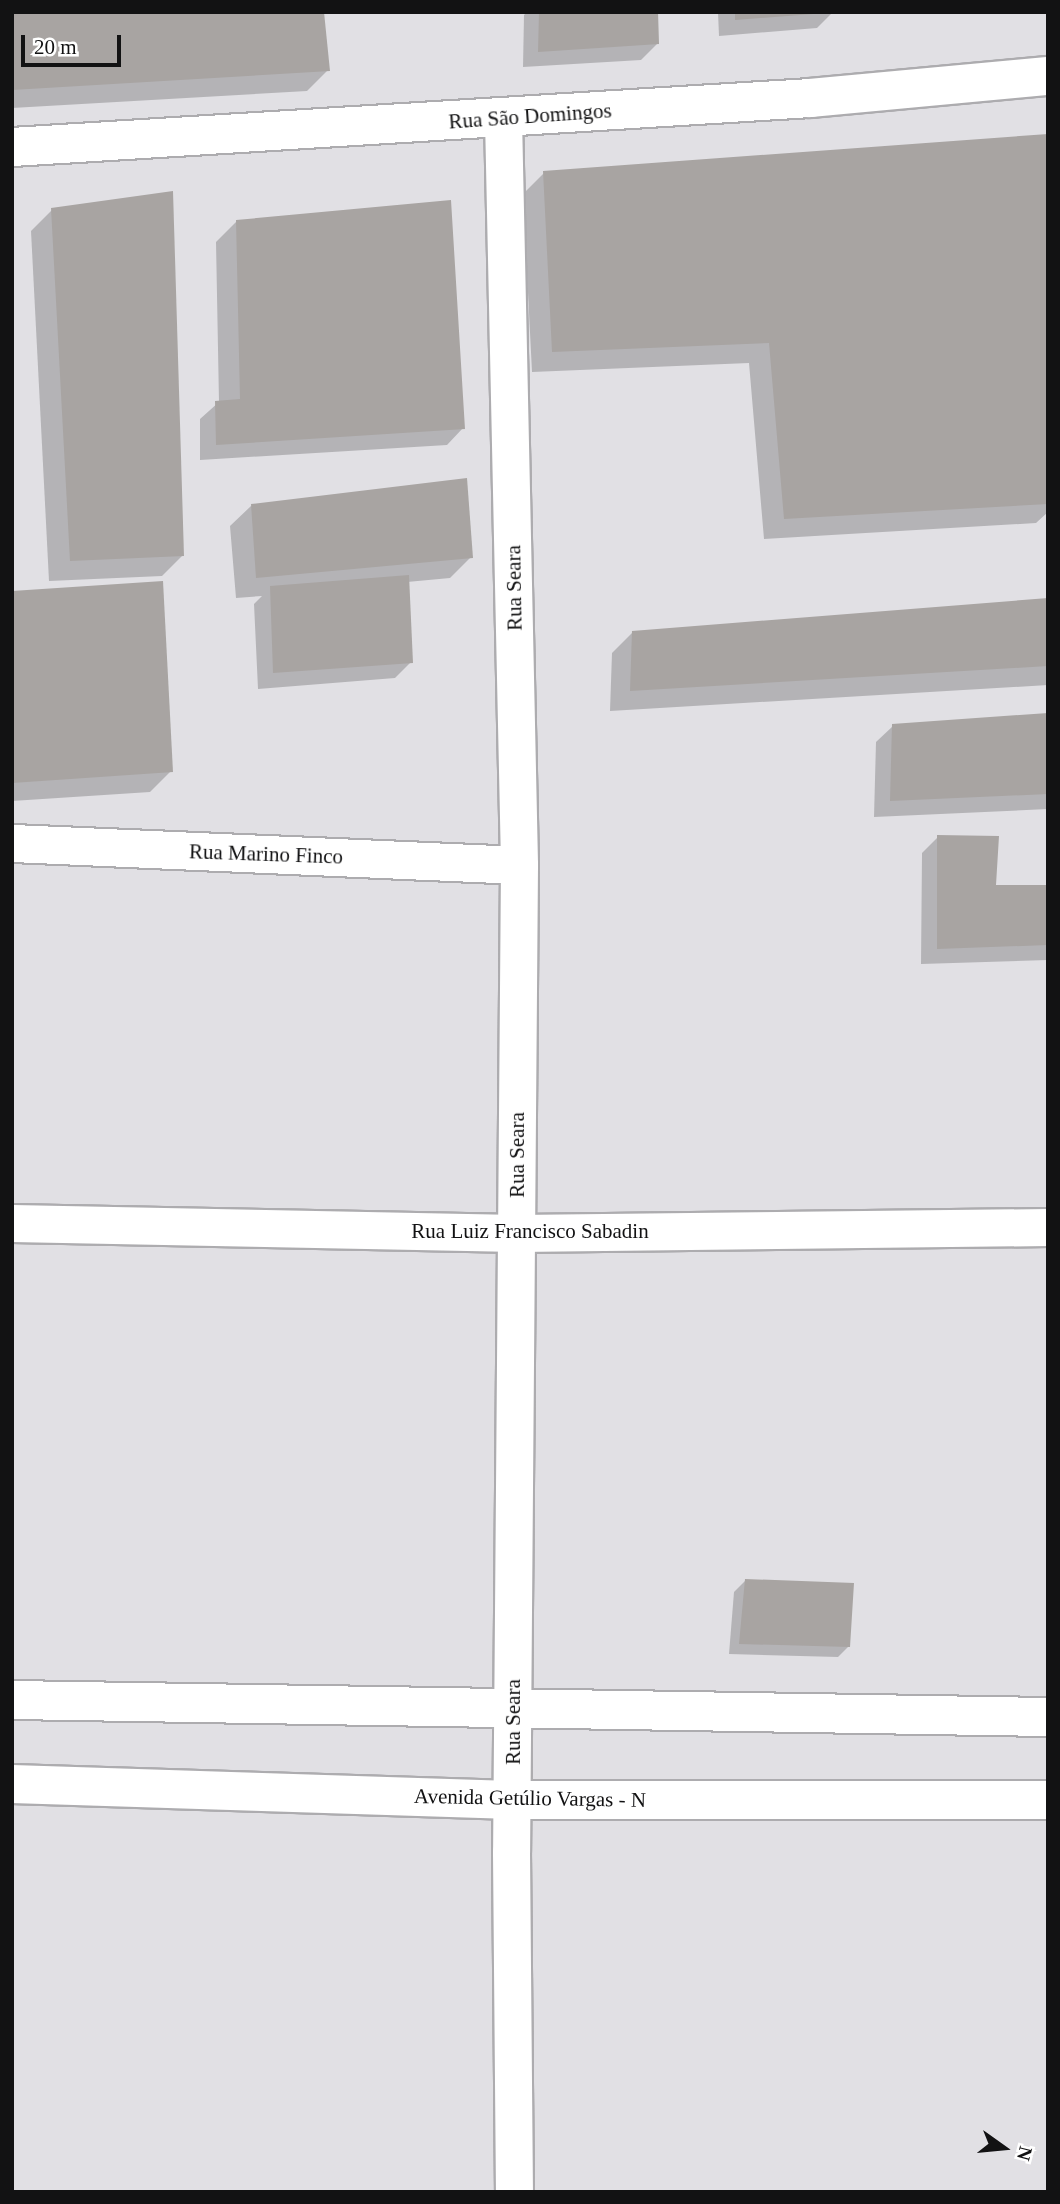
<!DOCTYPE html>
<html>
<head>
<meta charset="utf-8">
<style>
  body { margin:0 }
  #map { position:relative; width:1060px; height:2204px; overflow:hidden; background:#e1e0e4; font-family:"Times New Roman",serif }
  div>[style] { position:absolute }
  .shadow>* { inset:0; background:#0003 }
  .building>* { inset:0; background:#a8a4a2 }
  .roads { filter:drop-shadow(2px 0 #adacaf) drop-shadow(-2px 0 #adacaf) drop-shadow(0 2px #adacaf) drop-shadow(0 -2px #adacaf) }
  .street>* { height:37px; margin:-18.5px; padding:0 18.5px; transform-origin:18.5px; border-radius:18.5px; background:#fff }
  .secondary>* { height:38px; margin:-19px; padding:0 19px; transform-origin:19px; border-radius:19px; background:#fff }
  span { translate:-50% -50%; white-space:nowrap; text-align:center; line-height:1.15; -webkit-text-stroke:5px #fff; paint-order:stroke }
  .street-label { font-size:21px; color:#121213 }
  .frame { position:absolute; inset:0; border:14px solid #121213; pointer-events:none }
  .north { position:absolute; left:969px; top:2113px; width:70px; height:70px; -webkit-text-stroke:5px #fff; paint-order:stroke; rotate:105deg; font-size:19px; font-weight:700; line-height:28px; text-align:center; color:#121213 }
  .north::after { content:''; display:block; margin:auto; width:24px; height:32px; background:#121213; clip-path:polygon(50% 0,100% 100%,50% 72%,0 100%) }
  .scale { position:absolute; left:21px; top:35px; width:100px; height:32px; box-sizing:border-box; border:4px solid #121213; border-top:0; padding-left:9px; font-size:21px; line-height:24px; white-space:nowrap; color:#121213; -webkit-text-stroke:5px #fff; paint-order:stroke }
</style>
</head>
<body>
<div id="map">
  <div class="shadow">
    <i style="clip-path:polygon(12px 12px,328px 70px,307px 91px,12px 108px)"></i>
    <i style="clip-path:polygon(527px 12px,656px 12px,658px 43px,641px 60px,523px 67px,524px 15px)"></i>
    <i style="clip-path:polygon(718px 12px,833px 12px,817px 28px,719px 36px)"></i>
    <i style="clip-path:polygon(1048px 136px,1048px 512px,1036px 523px,764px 539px,749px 363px,532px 372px,523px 194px,544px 173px)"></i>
    <i style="clip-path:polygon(52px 210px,183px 555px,162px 576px,49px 581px,31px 231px)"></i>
    <i style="clip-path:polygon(237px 221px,463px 428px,447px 445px,200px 460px,200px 419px,219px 402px,216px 242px)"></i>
    <i style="clip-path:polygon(251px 506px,471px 557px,450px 578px,407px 582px,411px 662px,395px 678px,258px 689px,254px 604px,262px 596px,236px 598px,230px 526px)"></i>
    <i style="clip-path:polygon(12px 593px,171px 771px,150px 792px,12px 801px)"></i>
    <i style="clip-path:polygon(1048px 599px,1048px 685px,610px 711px,612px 653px,633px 632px)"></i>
    <i style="clip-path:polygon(1048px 715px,1048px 809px,874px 817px,876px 742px,893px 726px)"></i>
    <i style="clip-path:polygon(938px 837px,994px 887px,1048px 887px,1048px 960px,921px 964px,922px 853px)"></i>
    <i style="clip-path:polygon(745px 1581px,849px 1646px,838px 1657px,729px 1654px,734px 1592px)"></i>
  </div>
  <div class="building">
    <i style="clip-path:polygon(12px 12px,324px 12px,330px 71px,12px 90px)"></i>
    <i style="clip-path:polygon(539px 12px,658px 12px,659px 44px,538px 52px)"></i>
    <i style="clip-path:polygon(735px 12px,813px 12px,813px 14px,735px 20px)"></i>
    <i style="clip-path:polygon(1048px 134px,1048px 504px,784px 519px,769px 343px,552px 352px,543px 171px)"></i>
    <i style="clip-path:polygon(173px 191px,184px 556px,70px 561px,51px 208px)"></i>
    <i style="clip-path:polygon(451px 200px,465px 429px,216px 445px,215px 401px,240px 399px,236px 220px)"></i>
    <i style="clip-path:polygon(467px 478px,473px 558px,256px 578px,251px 504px)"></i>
    <i style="clip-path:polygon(409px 575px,413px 663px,273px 673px,270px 586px)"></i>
    <i style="clip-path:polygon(163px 581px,173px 772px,12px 783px,12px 591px)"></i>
    <i style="clip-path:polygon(1048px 598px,1048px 666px,630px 691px,632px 631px)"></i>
    <i style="clip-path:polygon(1048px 713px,1048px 794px,890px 801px,892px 724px)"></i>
    <i style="clip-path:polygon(937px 835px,999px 836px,996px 885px,1048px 885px,1048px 945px,937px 949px)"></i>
    <i style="clip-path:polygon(745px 1579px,854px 1583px,850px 1647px,739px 1644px)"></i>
  </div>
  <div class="roads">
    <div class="street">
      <i style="left:503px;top:118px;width:747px;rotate:88.77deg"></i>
      <i style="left:519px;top:865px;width:987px;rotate:90.46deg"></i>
      <i style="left:511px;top:1852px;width:340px;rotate:89.5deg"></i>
      <i style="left:12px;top:843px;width:507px;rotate:2.48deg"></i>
      <i style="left:12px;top:1223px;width:505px;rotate:1.13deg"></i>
      <i style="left:517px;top:1233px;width:531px;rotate:-0.65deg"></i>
    </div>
    <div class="secondary">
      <i style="left:12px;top:147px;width:800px;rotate:-3.51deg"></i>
      <i style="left:810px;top:98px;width:239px;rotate:-5.3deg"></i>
      <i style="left:12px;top:1700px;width:1036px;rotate:0.94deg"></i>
      <i style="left:12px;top:1784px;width:500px;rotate:1.83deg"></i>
      <i style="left:512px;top:1800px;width:536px"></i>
    </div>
  </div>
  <div class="street-label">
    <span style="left:530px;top:116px;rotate:-4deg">Rua São Domingos</span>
    <span style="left:514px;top:588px;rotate:-91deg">Rua Seara</span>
    <span style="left:266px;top:854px;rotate:2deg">Rua Marino Finco</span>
    <span style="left:517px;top:1155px;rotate:-90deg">Rua Seara</span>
    <span style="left:530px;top:1231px">Rua Luiz Francisco Sabadin</span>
    <span style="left:513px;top:1722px;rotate:-90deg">Rua Seara</span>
    <span style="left:530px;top:1798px;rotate:1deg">Avenida Getúlio Vargas - N</span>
  </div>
  <div class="frame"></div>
  <div class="north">N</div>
  <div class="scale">20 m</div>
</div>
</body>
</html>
